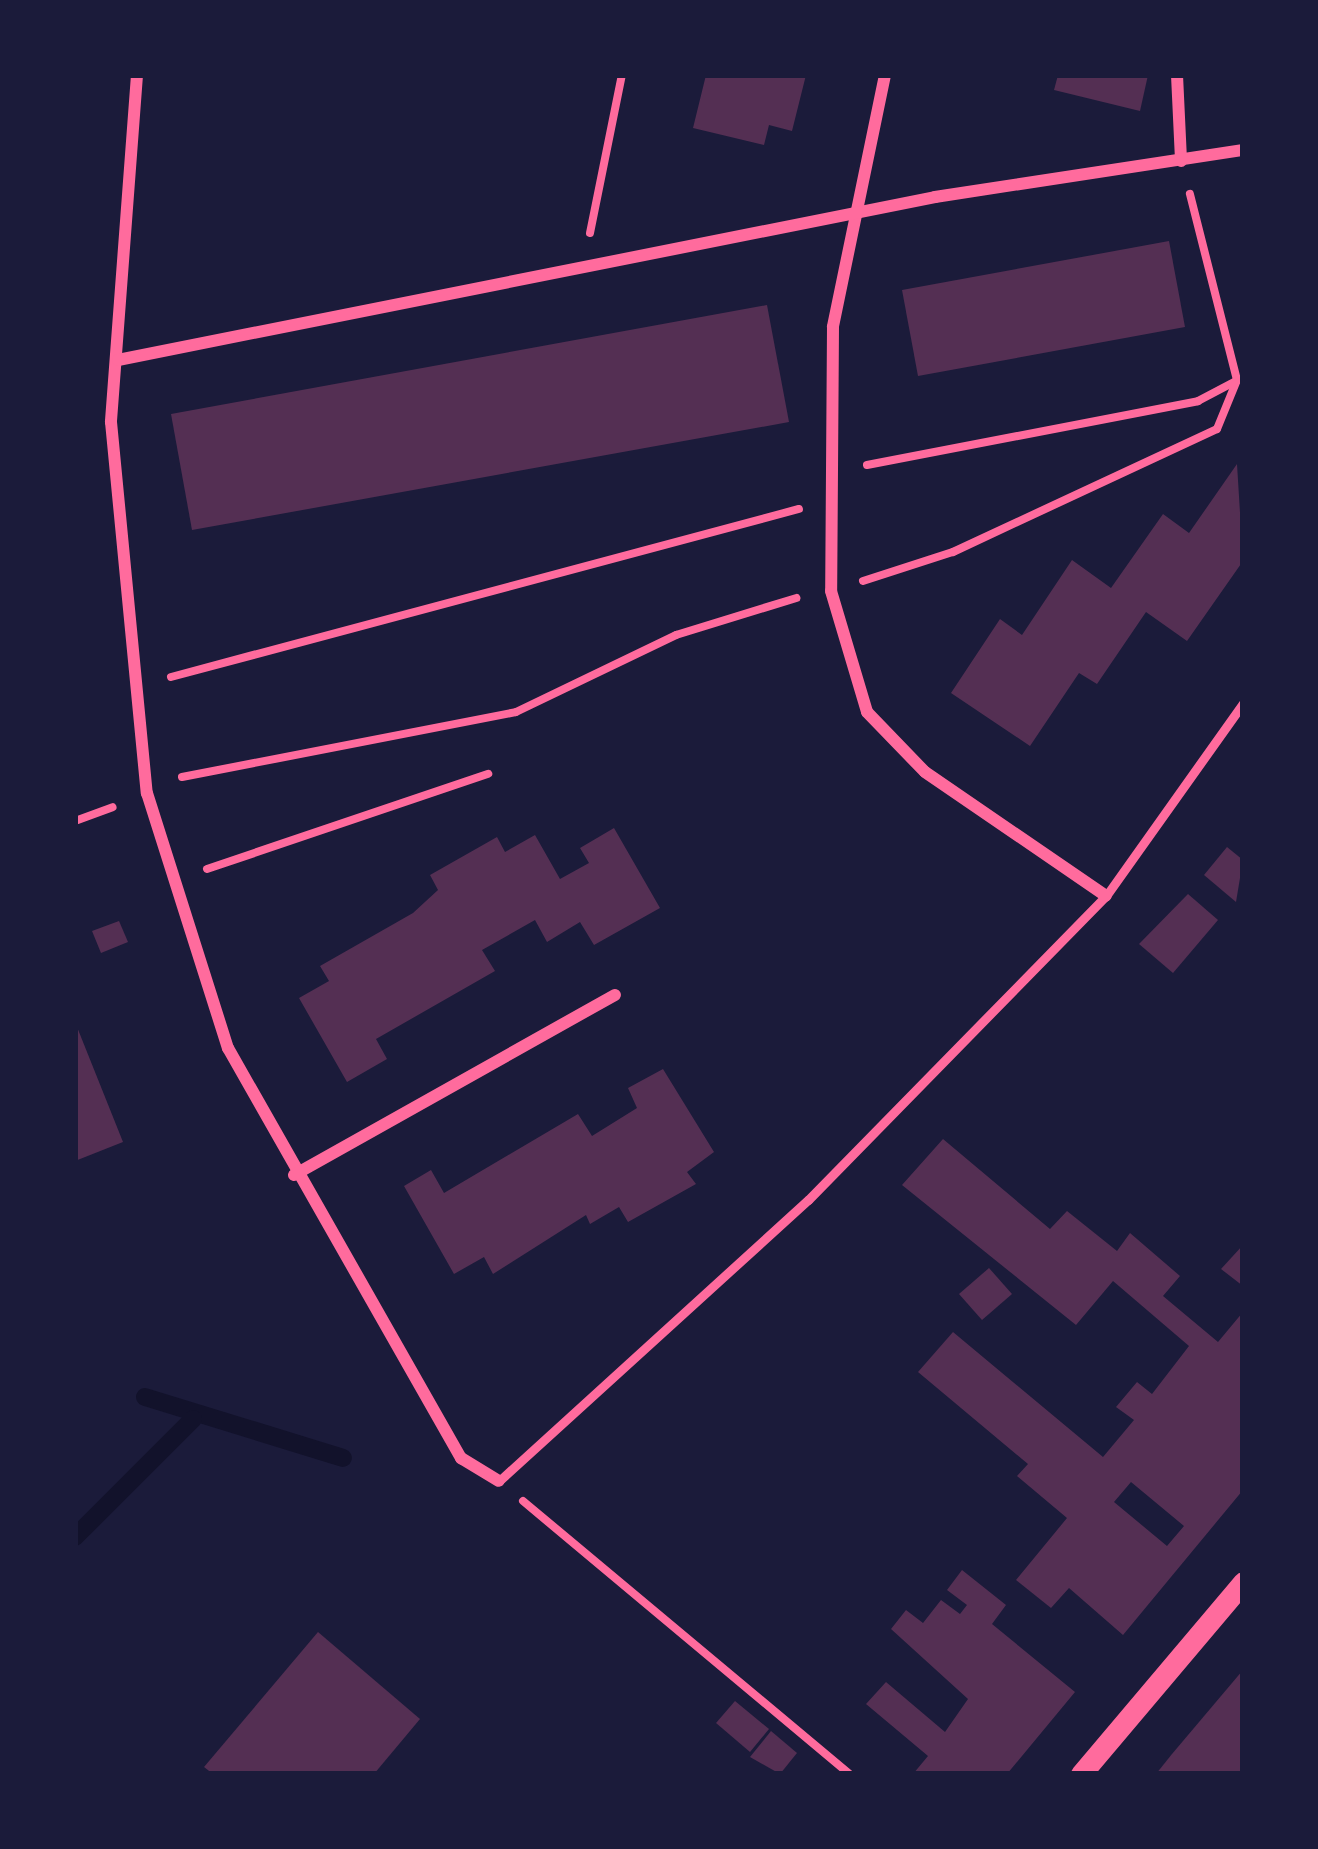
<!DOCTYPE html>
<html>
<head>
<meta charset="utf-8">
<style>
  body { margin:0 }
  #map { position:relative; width:1318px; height:1849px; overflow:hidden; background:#1b1b3a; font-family:"Noto Sans",sans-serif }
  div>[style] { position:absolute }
  .stream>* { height:18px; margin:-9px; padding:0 9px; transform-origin:9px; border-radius:9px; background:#12122b }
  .building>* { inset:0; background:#542f53 }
  .path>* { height:8px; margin:-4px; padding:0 4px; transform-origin:4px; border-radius:4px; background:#ff6b9d }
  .service>* { height:9px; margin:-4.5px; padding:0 4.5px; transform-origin:4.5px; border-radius:4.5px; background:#ff6b9d }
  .minor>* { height:12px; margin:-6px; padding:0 6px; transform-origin:6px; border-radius:6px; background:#ff6b9d }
  .tertiary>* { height:21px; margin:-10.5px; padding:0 10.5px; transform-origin:10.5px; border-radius:10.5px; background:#ff6b9d }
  span { translate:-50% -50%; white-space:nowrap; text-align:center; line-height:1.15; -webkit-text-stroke:12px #1b1b3a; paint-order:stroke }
  .frame { position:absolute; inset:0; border:78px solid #1b1b3a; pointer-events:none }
</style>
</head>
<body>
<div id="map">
  <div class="stream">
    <i style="left:145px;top:1397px;width:207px;rotate:17.1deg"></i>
    <i style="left:75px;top:1537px;width:167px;rotate:-45deg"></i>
  </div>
  <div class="building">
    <i style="clip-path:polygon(706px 75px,806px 75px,792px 131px,769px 125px,764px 145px,693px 128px)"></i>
    <i style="clip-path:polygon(1058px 75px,1148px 75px,1140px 111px,1054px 90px)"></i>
    <i style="clip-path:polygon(1169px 241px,1185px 327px,918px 376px,902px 290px)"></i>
    <i style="clip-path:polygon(767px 305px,789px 422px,192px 530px,171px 414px)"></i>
    <i style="clip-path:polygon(1237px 464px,1243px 561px,1187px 641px,1146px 612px,1097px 684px,1079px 673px,1030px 746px,951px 693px,1000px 619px,1022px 635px,1072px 560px,1111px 588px,1163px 514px,1189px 533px)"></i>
    <i style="clip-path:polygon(614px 828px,660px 908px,594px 945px,580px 922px,547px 942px,535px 920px,482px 950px,495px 971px,376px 1039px,387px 1059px,347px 1082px,299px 998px,329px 981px,320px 966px,413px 913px,438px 890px,430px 875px,497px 837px,505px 852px,535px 835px,560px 879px,589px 863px,580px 848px)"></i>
    <i style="clip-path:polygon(1227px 847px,1243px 860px,1236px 902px,1204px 875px)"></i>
    <i style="clip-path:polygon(1188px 894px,1218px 920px,1173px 973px,1139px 944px)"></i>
    <i style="clip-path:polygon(119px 921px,128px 942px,101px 953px,92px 931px)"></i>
    <i style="clip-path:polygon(75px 1022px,123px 1142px,75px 1161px)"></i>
    <i style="clip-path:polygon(663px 1069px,714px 1152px,687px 1172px,696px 1184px,628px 1222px,619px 1207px,590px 1224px,586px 1215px,493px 1274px,484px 1257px,454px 1274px,404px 1186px,431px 1170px,444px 1193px,578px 1114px,592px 1136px,637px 1108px,628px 1088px)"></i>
    <i style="clip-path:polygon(evenodd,943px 1139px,1050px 1229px,1067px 1211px,1117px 1251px,1130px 1233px,1180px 1276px,1163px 1296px,1218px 1342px,1243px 1312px,1243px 1490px,1123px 1635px,1069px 1588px,1051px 1608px,1016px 1580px,1067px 1518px,1017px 1476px,1028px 1464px,918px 1372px,953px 1332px,1103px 1457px,1134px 1420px,1116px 1407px,1137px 1382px,1152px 1394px,1189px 1346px,1113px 1281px,1076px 1325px,902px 1185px,943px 1139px,1131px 1482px,1184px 1526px,1167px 1546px,1114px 1502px,1131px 1482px)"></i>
    <i style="clip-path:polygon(1243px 1245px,1243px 1286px,1221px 1269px)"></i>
    <i style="clip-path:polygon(989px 1268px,1012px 1294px,982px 1320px,959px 1294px)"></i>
    <i style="clip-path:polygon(962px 1570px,1006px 1605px,992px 1624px,1075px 1692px,1007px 1774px,913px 1774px,928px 1756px,866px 1704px,886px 1682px,945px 1732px,968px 1699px,891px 1629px,906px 1610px,923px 1623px,941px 1600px,960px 1614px,967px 1605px,947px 1590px)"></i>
    <i style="clip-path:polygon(318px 1632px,420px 1719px,374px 1774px,213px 1774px,204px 1767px)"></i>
    <i style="clip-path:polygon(1243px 1670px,1243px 1774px,1156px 1774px,1172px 1754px)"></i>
    <i style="clip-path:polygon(735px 1701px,769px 1729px,750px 1752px,716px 1723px)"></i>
    <i style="clip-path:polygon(771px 1731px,797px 1753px,780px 1774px,750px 1757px)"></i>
  </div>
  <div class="path">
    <i style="left:590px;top:233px;width:161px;rotate:-78.6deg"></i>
    <i style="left:867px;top:465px;width:337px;rotate:-10.9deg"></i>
    <i style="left:1198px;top:401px;width:43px;rotate:-27.8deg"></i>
    <i style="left:863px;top:581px;width:95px;rotate:-17.9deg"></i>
    <i style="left:953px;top:552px;width:291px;rotate:-25deg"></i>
    <i style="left:1217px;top:429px;width:53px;rotate:-67.8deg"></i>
    <i style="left:1237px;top:380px;width:192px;rotate:-104.2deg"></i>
    <i style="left:171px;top:677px;width:650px;rotate:-14.98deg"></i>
    <i style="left:182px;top:777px;width:340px;rotate:-11deg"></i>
    <i style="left:516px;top:712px;width:178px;rotate:-25.7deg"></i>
    <i style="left:676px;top:635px;width:126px;rotate:-17.1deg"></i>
    <i style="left:75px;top:821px;width:40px;rotate:-20.2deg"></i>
    <i style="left:207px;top:869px;width:297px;rotate:-18.7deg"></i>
    <i style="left:523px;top:1501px;width:425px;rotate:39.9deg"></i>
  </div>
  <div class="service">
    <i style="left:499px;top:1481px;width:418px;rotate:-42.3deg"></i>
    <i style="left:808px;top:1200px;width:426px;rotate:-45.6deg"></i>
    <i style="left:1106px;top:896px;width:237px;rotate:-54.6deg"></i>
  </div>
  <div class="minor">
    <i style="left:137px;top:75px;width:348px;rotate:94.3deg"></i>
    <i style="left:111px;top:422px;width:373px;rotate:84.5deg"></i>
    <i style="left:147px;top:793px;width:268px;rotate:72.4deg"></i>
    <i style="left:228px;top:1048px;width:472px;rotate:60.4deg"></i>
    <i style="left:461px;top:1458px;width:44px;rotate:31.2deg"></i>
    <i style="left:885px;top:75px;width:257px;rotate:101.7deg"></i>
    <i style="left:833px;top:327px;width:264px;rotate:90.4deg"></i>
    <i style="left:831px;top:591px;width:126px;rotate:73.4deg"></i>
    <i style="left:867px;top:712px;width:83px;rotate:46deg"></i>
    <i style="left:925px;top:772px;width:219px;rotate:34.4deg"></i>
    <i style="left:1177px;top:75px;width:86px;rotate:87.3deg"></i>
    <i style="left:118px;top:360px;width:833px;rotate:-11.28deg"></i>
    <i style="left:935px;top:197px;width:312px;rotate:-8.7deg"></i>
    <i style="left:294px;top:1175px;width:368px;rotate:-29.3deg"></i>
  </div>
  <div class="tertiary">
    <i style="left:1081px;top:1774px;width:251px;rotate:-49.8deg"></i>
  </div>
  <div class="frame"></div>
</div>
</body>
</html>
